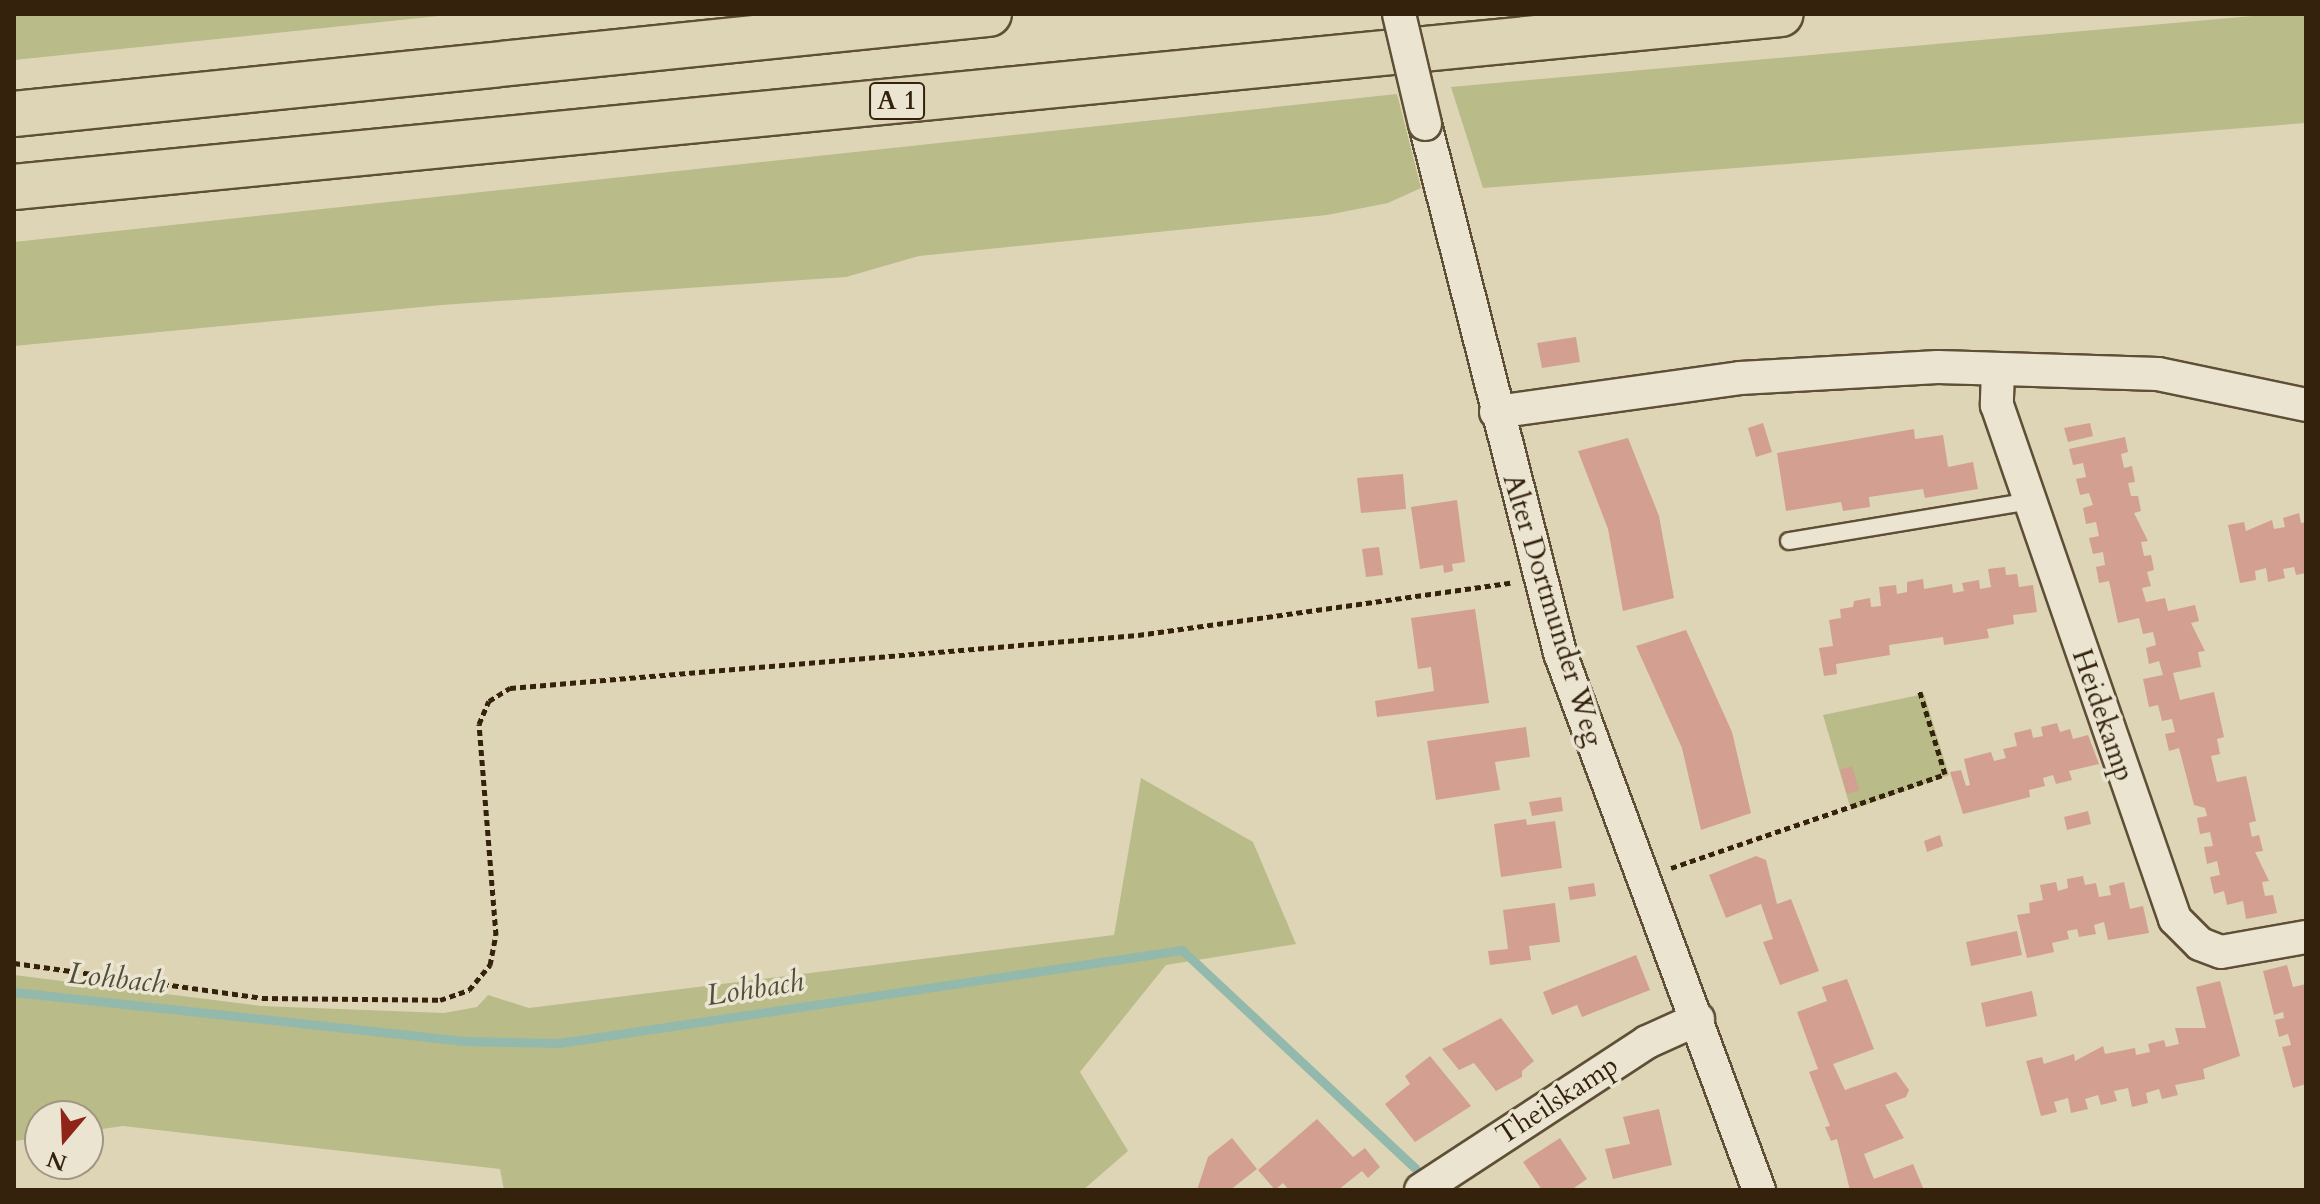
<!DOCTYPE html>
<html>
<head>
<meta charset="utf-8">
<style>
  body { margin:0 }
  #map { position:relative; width:2320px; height:1204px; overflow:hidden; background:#ded5b6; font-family:Cardo,serif }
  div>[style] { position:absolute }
  .green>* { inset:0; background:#b9bb89 }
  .stream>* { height:9px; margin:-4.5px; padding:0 4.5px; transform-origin:4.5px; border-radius:4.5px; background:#93b9ad }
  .building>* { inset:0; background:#d29f90 }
  .path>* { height:5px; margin-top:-2.5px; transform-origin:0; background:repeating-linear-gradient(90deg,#34220c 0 6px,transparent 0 10px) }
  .roads { filter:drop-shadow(2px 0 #5e4f36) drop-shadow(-2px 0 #5e4f36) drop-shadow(0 2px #5e4f36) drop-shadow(0 -2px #5e4f36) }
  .lane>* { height:16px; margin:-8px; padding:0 8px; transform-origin:8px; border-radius:8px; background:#eae4d0 }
  .street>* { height:32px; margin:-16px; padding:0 16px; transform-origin:16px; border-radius:16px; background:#eae4d0 }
  .highway>* { height:44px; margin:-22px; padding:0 22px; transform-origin:22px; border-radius:22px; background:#ded5b6 }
  .bridges { filter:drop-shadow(2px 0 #5e4f36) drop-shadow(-2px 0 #5e4f36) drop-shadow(0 2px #5e4f36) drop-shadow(0 -2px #5e4f36) }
  .street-bridge>* { height:32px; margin:-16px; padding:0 16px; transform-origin:16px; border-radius:16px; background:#eae4d0 }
  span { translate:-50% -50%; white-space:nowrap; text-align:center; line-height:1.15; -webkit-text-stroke:7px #eae4d0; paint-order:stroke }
  .shield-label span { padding:2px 6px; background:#eae4d0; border:2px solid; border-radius:6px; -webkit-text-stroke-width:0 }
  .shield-label { font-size:26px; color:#34220c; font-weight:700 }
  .street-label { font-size:28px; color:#34220c }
  .water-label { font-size:30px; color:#504f3c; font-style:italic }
  .frame { position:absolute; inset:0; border:16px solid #34220c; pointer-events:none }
  .north { position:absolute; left:24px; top:1100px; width:80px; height:80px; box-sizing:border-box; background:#eae4d0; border:2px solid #a19682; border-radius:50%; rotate:199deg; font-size:22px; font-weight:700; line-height:32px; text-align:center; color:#34220c }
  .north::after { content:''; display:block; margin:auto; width:28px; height:36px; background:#8f2418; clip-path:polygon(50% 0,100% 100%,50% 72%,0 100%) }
</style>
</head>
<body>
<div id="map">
  <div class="green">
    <i style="clip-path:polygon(14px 14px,458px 14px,14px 60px)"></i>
    <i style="clip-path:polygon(2275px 14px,2306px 14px,2306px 123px,1483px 188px,1451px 87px)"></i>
    <i style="clip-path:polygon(1397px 94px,1421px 188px,1388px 203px,1327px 215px,919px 256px,846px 277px,442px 305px,14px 346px,14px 242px)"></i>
    <i style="clip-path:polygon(1924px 694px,1949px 775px,1851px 810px,1823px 715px)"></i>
    <i style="clip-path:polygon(1141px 778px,1253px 842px,1296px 944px,1166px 965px,1080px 1072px,1128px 1151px,1083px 1190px,504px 1190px,500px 1169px,123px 1126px,88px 1131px,88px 1116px,40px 1116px,40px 1138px,14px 1141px,14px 975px,261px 1006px,444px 1013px,477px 1007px,488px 995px,529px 1008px,1114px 935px)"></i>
  </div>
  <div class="stream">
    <i style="left:14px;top:992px;width:453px;rotate:6.2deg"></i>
    <i style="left:464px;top:1041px;width:95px;rotate:1.2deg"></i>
    <i style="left:559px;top:1043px;width:630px;rotate:-8.49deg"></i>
    <i style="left:1182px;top:950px;width:320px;rotate:43.1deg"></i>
  </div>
  <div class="building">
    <i style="clip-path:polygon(1576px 337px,1580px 362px,1542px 368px,1537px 343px)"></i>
    <i style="clip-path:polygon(1763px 423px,1772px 452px,1756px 457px,1748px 428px)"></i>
    <i style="clip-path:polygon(2090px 423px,2093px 436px,2068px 442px,2064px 428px)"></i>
    <i style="clip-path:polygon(1914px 429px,1915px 439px,1943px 435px,1948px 467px,1973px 462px,1978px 489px,1925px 498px,1923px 489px,1869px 497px,1870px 507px,1843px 511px,1841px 502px,1786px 511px,1777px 453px)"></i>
    <i style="clip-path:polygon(2125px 437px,2128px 452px,2121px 454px,2124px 468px,2132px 466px,2135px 482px,2128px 483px,2131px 496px,2138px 496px,2141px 511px,2134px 513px,2148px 541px,2141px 542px,2144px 556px,2151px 555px,2154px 570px,2147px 572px,2151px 586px,2142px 588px,2146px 602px,2165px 598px,2168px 611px,2195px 605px,2199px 621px,2191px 623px,2205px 651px,2198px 652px,2201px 667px,2173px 673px,2180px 700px,2214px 692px,2224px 737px,2217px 739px,2220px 754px,2211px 756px,2217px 782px,2246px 776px,2256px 821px,2249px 823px,2252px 837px,2259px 835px,2263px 851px,2255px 852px,2269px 881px,2262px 882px,2265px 896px,2273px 895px,2277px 913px,2246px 919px,2243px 901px,2227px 905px,2224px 891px,2214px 894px,2210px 877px,2220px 875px,2217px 861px,2207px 864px,2204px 847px,2213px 846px,2210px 832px,2200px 834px,2197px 818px,2207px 816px,2205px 808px,2194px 805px,2179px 748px,2169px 751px,2165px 734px,2175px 732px,2172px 719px,2162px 721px,2158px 705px,2149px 707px,2143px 679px,2163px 675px,2159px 661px,2149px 664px,2146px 648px,2156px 645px,2153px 632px,2143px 634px,2139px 618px,2118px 623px,2109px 581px,2099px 583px,2096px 567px,2105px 565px,2103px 552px,2093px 554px,2089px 538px,2099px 536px,2096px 522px,2086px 524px,2083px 508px,2093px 505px,2089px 493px,2080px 495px,2076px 479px,2086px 477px,2083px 463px,2073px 465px,2069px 449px)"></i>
    <i style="clip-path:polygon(1628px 438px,1659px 516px,1674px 598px,1623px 611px,1608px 529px,1578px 451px)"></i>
    <i style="clip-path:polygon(1403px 474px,1406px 509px,1361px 513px,1357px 478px)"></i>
    <i style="clip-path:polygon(1457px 500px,1465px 562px,1452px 564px,1453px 571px,1444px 573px,1443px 565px,1420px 569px,1411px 507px)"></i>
    <i style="clip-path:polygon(2299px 513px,2301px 523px,2306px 522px,2306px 573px,2296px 575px,2294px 567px,2283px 569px,2285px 578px,2268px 582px,2266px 568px,2255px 571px,2256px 580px,2240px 583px,2228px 525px,2244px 522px,2246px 531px,2272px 520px,2274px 529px,2285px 527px,2283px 518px)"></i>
    <i style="clip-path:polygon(1379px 547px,1383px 575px,1366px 577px,1362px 549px)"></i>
    <i style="clip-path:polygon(2005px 567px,2006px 575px,2017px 574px,2019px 587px,2033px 585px,2037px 612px,2013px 615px,2014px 624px,1987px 629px,1989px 638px,1944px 645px,1943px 637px,1889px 645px,1890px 655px,1836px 664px,1837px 674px,1824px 676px,1819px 648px,1833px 646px,1829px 620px,1841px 618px,1840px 609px,1853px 607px,1854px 601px,1870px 598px,1871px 607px,1881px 606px,1879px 587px,1896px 585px,1897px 594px,1907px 592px,1907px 582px,1923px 579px,1924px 589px,1952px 584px,1953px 593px,1964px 591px,1962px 583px,1979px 580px,1980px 589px,1991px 587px,1988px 569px)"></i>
    <i style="clip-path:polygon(1475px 609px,1489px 703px,1377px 717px,1375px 701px,1434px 691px,1431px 667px,1418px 669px,1411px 618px)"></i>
    <i style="clip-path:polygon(1686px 630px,1732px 732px,1751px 813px,1701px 830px,1682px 748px,1636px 646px)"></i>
    <i style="clip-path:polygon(2057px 723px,2060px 732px,2070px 729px,2073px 739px,2088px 735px,2099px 764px,2069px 771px,2072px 780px,2056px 784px,2053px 775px,2043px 778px,2045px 786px,2029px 790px,2030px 797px,1963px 814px,1950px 772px,1961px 770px,1966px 786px,1970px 785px,1964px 759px,1991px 752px,1994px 761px,2006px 758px,2003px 749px,2017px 746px,2014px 733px,2031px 729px,2033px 738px,2043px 736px,2041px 727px)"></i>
    <i style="clip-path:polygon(1526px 727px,1530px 757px,1495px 762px,1500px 790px,1436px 800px,1427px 741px)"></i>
    <i style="clip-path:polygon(1852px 766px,1859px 790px,1847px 794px,1840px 770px)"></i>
    <i style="clip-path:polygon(1561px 797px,1563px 811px,1532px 816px,1529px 802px)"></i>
    <i style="clip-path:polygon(2088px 811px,2091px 824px,2067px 830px,2064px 817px)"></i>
    <i style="clip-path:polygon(1526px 819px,1527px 825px,1555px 821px,1562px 868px,1501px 877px,1494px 824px)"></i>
    <i style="clip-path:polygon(1940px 835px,1943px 846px,1927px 852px,1924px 841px)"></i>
    <i style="clip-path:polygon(1756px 856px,1766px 860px,1777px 904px,1791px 899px,1819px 971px,1780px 985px,1763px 942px,1773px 939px,1761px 904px,1726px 918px,1709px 875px)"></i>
    <i style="clip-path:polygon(2083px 876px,2085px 885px,2096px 883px,2099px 897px,2111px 895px,2109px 886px,2124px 882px,2130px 909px,2143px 906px,2149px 933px,2108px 940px,2104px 922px,2094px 925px,2096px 934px,2079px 937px,2077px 929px,2067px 931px,2069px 939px,2052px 943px,2054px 952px,2027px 958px,2017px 915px,2030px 913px,2029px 903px,2043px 900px,2040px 885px,2056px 882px,2058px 891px,2068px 888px,2067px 879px)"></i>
    <i style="clip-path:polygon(1594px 883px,1596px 896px,1570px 900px,1568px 887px)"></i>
    <i style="clip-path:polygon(1555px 903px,1560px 942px,1529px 946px,1531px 960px,1490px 965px,1488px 951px,1508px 949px,1503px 910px)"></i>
    <i style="clip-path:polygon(2017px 931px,2022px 955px,1971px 966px,1966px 942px)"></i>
    <i style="clip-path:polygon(1636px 955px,1650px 990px,1582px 1017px,1577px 1005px,1552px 1015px,1543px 992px)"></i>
    <i style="clip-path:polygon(2287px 965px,2293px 987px,2306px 984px,2306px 1084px,2293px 1088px,2282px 1047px,2291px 1045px,2288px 1034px,2279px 1037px,2275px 1020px,2284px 1018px,2283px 1012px,2274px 1015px,2263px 971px)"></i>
    <i style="clip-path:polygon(1847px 979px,1874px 1049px,1833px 1064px,1845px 1090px,1896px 1072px,1909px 1090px,1906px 1097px,1885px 1105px,1904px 1138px,1864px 1154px,1869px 1167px,1874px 1179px,1913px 1164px,1924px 1190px,1850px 1190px,1837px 1139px,1831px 1141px,1825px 1127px,1830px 1126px,1809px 1072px,1818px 1069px,1797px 1012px,1827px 1001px,1822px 987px)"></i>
    <i style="clip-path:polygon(2220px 981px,2240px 1056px,2203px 1069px,2205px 1079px,2175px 1085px,2178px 1095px,2162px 1099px,2159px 1089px,2146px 1093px,2148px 1103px,2132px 1107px,2128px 1088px,2114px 1091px,2117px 1101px,2101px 1105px,2098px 1095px,2085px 1099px,2088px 1109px,2071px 1113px,2068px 1098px,2054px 1102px,2057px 1112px,2041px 1116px,2026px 1061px,2042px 1057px,2044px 1064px,2074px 1054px,2075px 1061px,2103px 1046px,2105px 1054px,2135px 1048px,2136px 1055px,2150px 1052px,2148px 1044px,2164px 1040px,2166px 1047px,2179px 1044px,2175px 1028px,2206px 1028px,2196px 987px)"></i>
    <i style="clip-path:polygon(2032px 991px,2037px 1016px,1986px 1027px,1981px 1003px)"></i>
    <i style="clip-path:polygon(1501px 1018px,1534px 1061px,1522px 1071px,1522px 1077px,1496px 1091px,1474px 1063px,1459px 1070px,1442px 1049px)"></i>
    <i style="clip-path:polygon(1430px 1056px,1471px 1106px,1415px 1142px,1385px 1104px,1410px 1084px,1405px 1076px)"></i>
    <i style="clip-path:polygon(1659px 1109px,1672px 1165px,1613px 1179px,1605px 1149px,1630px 1144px,1623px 1117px)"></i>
    <i style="clip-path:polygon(1317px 1119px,1353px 1157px,1365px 1148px,1380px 1167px,1368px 1178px,1362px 1171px,1338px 1190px,1289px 1190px,1283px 1183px,1275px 1190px,1258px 1170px)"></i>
    <i style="clip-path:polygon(1232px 1138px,1257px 1169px,1230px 1190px,1197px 1190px,1208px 1157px)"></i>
    <i style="clip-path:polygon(1560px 1138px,1587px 1179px,1571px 1190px,1542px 1190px,1523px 1162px)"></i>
  </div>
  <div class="path">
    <i style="left:1671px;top:868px;width:290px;rotate:-18.9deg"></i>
    <i style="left:1945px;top:774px;width:89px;rotate:-107deg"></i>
    <i style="left:14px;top:963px;width:250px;rotate:8deg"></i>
    <i style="left:262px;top:998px;width:178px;rotate:0.6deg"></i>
    <i style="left:440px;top:1000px;width:31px;rotate:-19deg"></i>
    <i style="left:469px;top:990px;width:33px;rotate:-50deg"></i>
    <i style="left:490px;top:965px;width:31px;rotate:-79deg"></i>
    <i style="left:496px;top:935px;width:212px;rotate:-94.6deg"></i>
    <i style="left:479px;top:724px;width:25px;rotate:-67deg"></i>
    <i style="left:489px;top:701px;width:25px;rotate:-32deg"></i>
    <i style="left:510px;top:688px;width:630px;rotate:-4.82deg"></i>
    <i style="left:1138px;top:635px;width:376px;rotate:-8deg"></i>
  </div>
  <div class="roads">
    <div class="lane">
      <i style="left:1789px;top:541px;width:244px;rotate:-9.4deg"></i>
    </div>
    <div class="street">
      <i style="left:1425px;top:124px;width:546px;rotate:75.68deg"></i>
      <i style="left:1560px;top:653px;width:573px;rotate:69.67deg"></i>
      <i style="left:1998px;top:370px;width:35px;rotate:92deg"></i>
      <i style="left:1997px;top:405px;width:544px;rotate:70.9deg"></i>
      <i style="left:2175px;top:919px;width:35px;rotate:45deg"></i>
      <i style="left:2200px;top:944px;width:22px;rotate:21deg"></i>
      <i style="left:2221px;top:952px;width:86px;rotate:-10deg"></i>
      <i style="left:1496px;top:412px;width:246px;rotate:-7.9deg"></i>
      <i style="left:1740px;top:378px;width:198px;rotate:-3.2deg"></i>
      <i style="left:1938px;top:367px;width:220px;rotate:1.8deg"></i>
      <i style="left:2158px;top:374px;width:151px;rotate:11.8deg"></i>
      <i style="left:1421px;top:1190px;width:270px;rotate:-33.2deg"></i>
      <i style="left:1647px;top:1042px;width:56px;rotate:-24.3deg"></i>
    </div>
    <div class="highway">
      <i style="left:14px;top:114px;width:980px;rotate:-5.86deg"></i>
      <i style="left:14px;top:187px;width:1775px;rotate:-5.59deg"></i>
    </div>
  </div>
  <div class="bridges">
    <div class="street-bridge">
      <i style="left:1399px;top:14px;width:113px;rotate:76.7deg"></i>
    </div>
  </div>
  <div class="shield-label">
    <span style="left:897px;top:101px">A 1</span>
  </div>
  <div class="street-label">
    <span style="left:1553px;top:610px;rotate:73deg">Alter Dortmunder Weg</span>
    <span style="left:2103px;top:715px;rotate:71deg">Heidekamp</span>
    <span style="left:1557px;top:1100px;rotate:-33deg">Theilskamp</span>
  </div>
  <div class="water-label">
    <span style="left:117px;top:979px;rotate:6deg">Lohbach</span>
    <span style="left:755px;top:989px;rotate:-9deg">Lohbach</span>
  </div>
  <div class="frame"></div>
  <div class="north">N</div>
</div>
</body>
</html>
